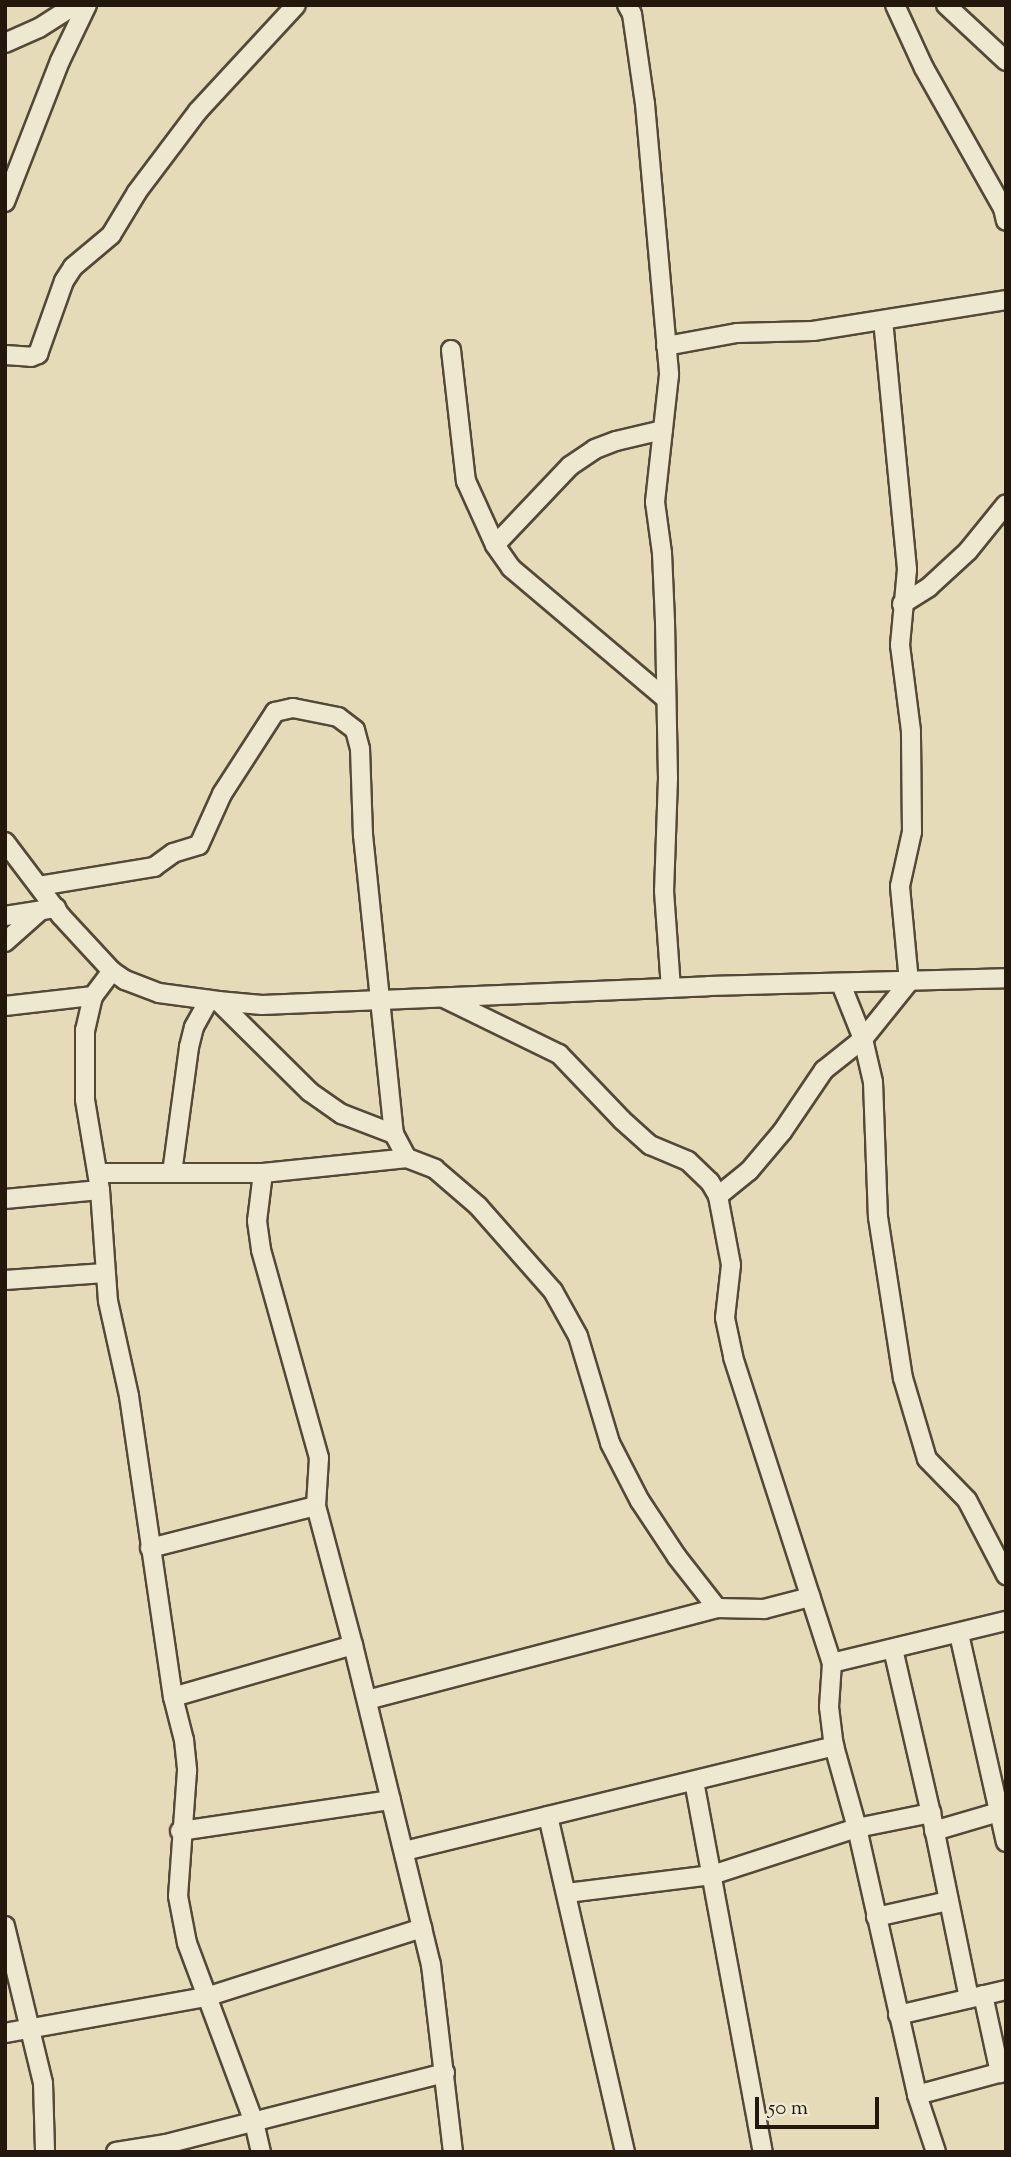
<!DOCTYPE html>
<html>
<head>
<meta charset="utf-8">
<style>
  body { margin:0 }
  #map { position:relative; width:1011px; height:2157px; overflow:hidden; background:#e6dbb8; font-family:"Sorts Mill Goudy",serif }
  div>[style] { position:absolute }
  .roads { filter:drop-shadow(2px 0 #544937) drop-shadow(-2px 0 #544937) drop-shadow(0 2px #544937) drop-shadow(0 -2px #544937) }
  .minor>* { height:18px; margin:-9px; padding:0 9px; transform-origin:9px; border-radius:9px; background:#efe8d1 }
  span { translate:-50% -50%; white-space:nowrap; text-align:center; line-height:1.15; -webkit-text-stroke:6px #efe8d1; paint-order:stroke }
  .frame { position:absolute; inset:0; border:7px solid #24180c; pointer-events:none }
  .scale { position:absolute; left:755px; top:2097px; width:124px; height:32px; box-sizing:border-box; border:4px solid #24180c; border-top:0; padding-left:9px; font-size:21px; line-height:24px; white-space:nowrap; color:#24180c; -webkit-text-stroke:5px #efe8d1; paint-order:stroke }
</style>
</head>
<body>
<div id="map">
  <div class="roads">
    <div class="minor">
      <i style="left:627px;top:5px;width:10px;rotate:61deg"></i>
      <i style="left:632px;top:14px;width:91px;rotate:81.8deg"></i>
      <i style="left:645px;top:104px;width:272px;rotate:84.9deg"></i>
      <i style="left:669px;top:375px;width:128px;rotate:96.3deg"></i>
      <i style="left:655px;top:502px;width:51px;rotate:82.2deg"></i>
      <i style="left:662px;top:553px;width:69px;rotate:87.5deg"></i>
      <i style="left:665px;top:622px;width:156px;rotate:88.9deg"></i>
      <i style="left:668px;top:778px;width:113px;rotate:92deg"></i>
      <i style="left:664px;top:891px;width:97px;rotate:85.9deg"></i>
      <i style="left:895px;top:5px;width:69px;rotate:65.3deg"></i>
      <i style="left:924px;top:68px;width:161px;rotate:60.6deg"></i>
      <i style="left:1003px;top:208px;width:13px;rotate:77deg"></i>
      <i style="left:946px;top:5px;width:82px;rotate:43deg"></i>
      <i style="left:5px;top:43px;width:37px;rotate:-24deg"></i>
      <i style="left:39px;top:28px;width:43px;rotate:-32.6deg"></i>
      <i style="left:5px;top:202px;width:151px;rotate:-68.7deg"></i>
      <i style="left:60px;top:61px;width:62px;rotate:-64.3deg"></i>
      <i style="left:666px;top:346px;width:72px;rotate:-10.4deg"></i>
      <i style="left:737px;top:333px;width:76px;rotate:-1.5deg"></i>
      <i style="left:813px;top:331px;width:195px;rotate:-9.1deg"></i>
      <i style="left:451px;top:350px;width:132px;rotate:83.5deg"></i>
      <i style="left:466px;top:481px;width:70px;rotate:65.6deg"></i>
      <i style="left:495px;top:545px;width:28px;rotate:55deg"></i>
      <i style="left:511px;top:568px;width:203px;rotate:40.2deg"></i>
      <i style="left:5px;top:355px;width:26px;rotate:4deg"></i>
      <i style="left:31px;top:357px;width:8px;rotate:-23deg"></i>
      <i style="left:38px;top:354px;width:77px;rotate:-70.4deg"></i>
      <i style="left:64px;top:281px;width:17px;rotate:-57deg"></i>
      <i style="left:73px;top:267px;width:50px;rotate:-40.1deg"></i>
      <i style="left:111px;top:235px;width:50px;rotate:-58.8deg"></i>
      <i style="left:137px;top:192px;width:101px;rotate:-53deg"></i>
      <i style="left:198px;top:111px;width:144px;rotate:-47.2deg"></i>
      <i style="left:495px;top:545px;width:109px;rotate:-46.5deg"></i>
      <i style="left:570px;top:466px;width:30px;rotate:-34deg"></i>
      <i style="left:595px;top:449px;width:22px;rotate:-21deg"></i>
      <i style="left:616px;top:441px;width:48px;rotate:-13.2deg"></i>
      <i style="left:902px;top:604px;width:32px;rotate:-32deg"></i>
      <i style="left:929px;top:587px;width:53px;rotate:-42.7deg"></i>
      <i style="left:968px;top:551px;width:60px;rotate:-51deg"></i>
      <i style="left:5px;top:842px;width:93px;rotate:52.9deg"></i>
      <i style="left:61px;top:916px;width:75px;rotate:47.2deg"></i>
      <i style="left:112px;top:971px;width:16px;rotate:35deg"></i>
      <i style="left:125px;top:980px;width:36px;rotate:21deg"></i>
      <i style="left:159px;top:993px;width:60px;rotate:7.7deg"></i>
      <i style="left:218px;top:1001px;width:44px;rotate:5.2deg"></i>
      <i style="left:262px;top:1005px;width:447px;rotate:-2.4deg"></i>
      <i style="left:709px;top:986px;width:297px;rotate:-1.5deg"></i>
      <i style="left:39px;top:886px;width:117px;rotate:-9.4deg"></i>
      <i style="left:154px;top:867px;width:24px;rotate:-36deg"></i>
      <i style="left:173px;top:853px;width:27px;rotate:-17deg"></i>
      <i style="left:199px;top:845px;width:56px;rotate:-65.7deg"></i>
      <i style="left:222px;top:794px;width:98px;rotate:-57.1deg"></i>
      <i style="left:275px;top:712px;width:18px;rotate:-13deg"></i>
      <i style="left:293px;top:708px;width:46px;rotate:11.3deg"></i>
      <i style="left:338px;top:717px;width:21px;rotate:37deg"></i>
      <i style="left:355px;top:730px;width:20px;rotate:75deg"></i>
      <i style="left:360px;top:749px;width:86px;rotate:88deg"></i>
      <i style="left:363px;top:835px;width:301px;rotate:84.1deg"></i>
      <i style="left:5px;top:916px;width:52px;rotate:-8.9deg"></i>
      <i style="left:5px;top:942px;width:47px;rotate:-41.5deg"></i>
      <i style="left:112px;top:971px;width:31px;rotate:127deg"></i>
      <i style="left:93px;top:996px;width:35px;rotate:103deg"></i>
      <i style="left:85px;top:1030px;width:70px;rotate:90deg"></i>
      <i style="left:85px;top:1100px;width:91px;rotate:80.5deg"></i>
      <i style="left:100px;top:1190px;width:111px;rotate:85.9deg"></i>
      <i style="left:108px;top:1301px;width:97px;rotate:77.5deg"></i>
      <i style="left:129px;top:1396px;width:304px;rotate:81.7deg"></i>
      <i style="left:173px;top:1697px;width:44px;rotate:75.7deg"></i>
      <i style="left:184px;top:1740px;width:31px;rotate:84deg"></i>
      <i style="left:187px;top:1771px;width:125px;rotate:94.1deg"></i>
      <i style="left:178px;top:1896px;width:48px;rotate:79.2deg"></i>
      <i style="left:187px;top:1943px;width:191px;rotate:69.5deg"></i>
      <i style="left:254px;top:2122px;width:31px;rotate:77deg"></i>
      <i style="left:841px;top:984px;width:59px;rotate:68.2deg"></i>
      <i style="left:863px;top:1039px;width:44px;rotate:76.9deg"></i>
      <i style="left:873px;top:1082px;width:135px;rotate:87.9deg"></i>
      <i style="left:878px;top:1217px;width:163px;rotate:81.2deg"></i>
      <i style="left:903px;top:1378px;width:84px;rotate:73.5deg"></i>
      <i style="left:927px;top:1459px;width:57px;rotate:45.7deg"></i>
      <i style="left:967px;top:1500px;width:85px;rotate:62.5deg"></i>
      <i style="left:444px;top:998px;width:128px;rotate:26deg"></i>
      <i style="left:559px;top:1054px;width:91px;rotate:46.3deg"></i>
      <i style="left:622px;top:1120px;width:38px;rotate:42deg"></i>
      <i style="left:650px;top:1145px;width:41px;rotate:22.8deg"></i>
      <i style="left:688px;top:1161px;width:30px;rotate:44deg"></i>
      <i style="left:710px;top:1182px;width:16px;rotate:60deg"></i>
      <i style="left:718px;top:1196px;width:70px;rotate:79.3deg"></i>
      <i style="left:731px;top:1265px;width:53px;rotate:96.5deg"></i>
      <i style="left:725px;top:1318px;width:40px;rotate:78deg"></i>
      <i style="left:733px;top:1357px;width:322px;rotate:72.1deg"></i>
      <i style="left:832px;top:1663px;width:44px;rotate:93.9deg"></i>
      <i style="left:829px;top:1707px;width:39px;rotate:83deg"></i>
      <i style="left:834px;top:1746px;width:85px;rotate:74.3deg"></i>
      <i style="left:857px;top:1828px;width:274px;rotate:77.3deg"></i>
      <i style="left:917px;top:2095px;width:60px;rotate:71.6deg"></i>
      <i style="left:218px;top:1001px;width:129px;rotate:44.7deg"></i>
      <i style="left:310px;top:1092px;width:39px;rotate:35deg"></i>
      <i style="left:342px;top:1114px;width:56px;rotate:21deg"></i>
      <i style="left:394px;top:1134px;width:27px;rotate:62deg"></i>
      <i style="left:407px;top:1158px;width:30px;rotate:21deg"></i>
      <i style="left:435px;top:1169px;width:57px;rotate:40.7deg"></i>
      <i style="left:478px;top:1206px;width:113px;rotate:48.6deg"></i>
      <i style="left:553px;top:1291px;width:51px;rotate:60.9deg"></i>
      <i style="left:578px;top:1336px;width:112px;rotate:73.3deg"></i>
      <i style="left:610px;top:1443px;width:65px;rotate:62.7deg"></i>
      <i style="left:640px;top:1501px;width:67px;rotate:56.5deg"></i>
      <i style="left:677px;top:1557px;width:65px;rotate:51.9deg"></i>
      <i style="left:5px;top:1006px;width:89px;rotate:-6.5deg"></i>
      <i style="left:98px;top:1173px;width:165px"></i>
      <i style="left:263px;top:1173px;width:145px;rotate:-5.9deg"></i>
      <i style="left:172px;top:1173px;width:127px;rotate:-82.3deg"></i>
      <i style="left:189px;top:1047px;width:21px;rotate:-76deg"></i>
      <i style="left:194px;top:1027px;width:31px;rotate:-61deg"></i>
      <i style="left:263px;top:1173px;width:48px;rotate:97.1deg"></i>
      <i style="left:257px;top:1221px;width:29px;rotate:82deg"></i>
      <i style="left:261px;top:1250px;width:216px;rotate:74.4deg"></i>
      <i style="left:319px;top:1458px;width:48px;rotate:93.6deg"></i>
      <i style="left:316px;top:1506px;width:144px;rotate:75.1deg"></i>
      <i style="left:353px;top:1645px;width:329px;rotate:76.3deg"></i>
      <i style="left:431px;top:1965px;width:188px;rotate:83.3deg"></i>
      <i style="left:718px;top:1196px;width:40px;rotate:-39deg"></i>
      <i style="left:749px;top:1171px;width:51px;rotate:-49.8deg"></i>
      <i style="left:782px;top:1132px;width:75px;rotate:-55.9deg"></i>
      <i style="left:824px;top:1070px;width:50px;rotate:-38.5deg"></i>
      <i style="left:863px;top:1039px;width:73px;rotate:-51.1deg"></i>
      <i style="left:909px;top:982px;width:96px;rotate:-95.4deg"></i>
      <i style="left:900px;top:886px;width:55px;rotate:-77.5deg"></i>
      <i style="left:912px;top:832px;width:101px;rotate:-90.6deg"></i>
      <i style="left:911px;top:731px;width:87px;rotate:-97.3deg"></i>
      <i style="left:900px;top:645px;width:76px;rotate:-84.7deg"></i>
      <i style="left:907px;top:569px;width:249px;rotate:-95.5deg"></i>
      <i style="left:5px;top:1199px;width:95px;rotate:-5.4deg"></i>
      <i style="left:5px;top:1280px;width:100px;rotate:-4deg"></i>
      <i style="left:150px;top:1548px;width:171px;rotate:-14.2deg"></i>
      <i style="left:959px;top:1634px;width:213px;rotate:77.3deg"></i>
      <i style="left:893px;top:1649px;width:168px;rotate:77deg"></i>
      <i style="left:931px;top:1813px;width:189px;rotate:78.4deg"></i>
      <i style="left:832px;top:1663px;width:179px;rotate:-13.6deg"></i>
      <i style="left:173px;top:1697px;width:187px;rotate:-16.1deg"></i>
      <i style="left:367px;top:1700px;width:362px;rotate:-14.7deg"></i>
      <i style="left:717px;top:1608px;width:47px;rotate:1.2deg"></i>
      <i style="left:764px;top:1609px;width:48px;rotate:-14.6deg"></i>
      <i style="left:694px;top:1781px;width:377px;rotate:79.5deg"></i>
      <i style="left:548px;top:1816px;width:345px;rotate:77.1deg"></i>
      <i style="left:180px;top:1831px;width:213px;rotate:-8.4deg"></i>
      <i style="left:934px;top:1831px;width:75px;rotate:-16.3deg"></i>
      <i style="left:404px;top:1851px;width:443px;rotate:-13.7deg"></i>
      <i style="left:567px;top:1893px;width:146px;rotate:-7.1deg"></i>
      <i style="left:712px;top:1875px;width:152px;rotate:-18deg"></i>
      <i style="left:857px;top:1828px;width:76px;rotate:-11.5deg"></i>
      <i style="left:876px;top:1917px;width:74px;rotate:-12.5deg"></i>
      <i style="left:5px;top:1926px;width:162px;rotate:76.4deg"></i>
      <i style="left:43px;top:2083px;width:69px;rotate:88.3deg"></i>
      <i style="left:983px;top:1995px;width:80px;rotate:77.7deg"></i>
      <i style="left:898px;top:2015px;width:111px;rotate:-13deg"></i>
      <i style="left:5px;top:2033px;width:204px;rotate:-10.2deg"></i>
      <i style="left:206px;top:1997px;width:227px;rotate:-17.7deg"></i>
      <i style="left:917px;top:2095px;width:92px;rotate:-15.1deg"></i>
      <i style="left:116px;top:2152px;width:51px;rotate:-9.1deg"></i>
      <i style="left:166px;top:2144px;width:288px;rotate:-14.3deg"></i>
    </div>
  </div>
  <div class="frame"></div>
  <div class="scale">50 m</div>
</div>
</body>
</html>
